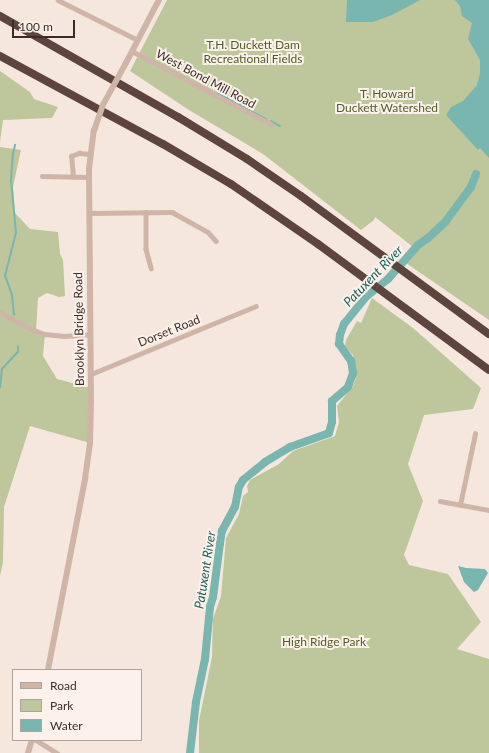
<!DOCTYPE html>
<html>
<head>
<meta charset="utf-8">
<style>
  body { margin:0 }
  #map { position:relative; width:489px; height:753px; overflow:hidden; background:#f5e7de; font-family:Lato,sans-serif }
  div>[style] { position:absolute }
  .green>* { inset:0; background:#bec69c }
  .water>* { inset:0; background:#79b6b0 }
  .stream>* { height:1.5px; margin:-0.75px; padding:0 0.75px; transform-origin:0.75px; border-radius:0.75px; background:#79b6b0 }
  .river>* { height:8px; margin:-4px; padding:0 4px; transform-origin:4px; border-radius:4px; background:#79b6b0 }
  .minor>* { height:4.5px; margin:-2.25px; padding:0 2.25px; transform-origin:2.25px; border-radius:2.25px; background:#cfb5a8 }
  .tertiary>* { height:5.5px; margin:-2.75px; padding:0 2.75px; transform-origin:2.75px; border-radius:2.75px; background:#cfb5a8 }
  .motorway>* { height:8px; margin:-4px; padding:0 4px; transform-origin:4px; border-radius:4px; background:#5d443f }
  .tertiary-bridge>* { height:5.5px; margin:-2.75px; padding:0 2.75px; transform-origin:2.75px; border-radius:2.75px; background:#cfb5a8 }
  span { translate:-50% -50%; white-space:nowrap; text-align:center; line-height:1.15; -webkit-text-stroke:4px #fcf2eb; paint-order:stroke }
  .park-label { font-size:12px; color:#515c2a }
  .street-label { font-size:12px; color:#3b2c29 }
  .water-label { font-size:13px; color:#19625d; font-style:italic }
  .legend { position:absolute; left:12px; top:669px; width:130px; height:72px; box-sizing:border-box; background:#fcf2eb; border:1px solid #afa39d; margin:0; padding:5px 7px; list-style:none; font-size:12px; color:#3b2c29 }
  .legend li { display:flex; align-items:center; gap:8px; height:20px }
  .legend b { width:20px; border:1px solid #afa39d }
  .scale { position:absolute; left:12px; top:20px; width:63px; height:18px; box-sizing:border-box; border:2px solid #3b2c29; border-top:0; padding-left:5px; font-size:12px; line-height:14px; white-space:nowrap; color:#3b2c29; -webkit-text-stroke:3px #fcf2eb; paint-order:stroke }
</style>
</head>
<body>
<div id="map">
  <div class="green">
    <i style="clip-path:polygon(167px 0,489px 0,489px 320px,403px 261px,413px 247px,375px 217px,374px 220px,361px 230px,263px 154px,189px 110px,130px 71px)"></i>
    <i style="clip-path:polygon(0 71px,30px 92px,34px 99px,58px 107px,52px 118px,3px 120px,0 142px)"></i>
    <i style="clip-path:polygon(0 147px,21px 150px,13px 187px,15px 213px,30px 229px,58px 232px,60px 254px,63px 260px,65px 296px,59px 297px,47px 293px,38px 298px,36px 331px,45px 334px,43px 356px,57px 379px,91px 388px,90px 443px,30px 426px,4px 507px,3px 562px,0 576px)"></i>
    <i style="clip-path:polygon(372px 298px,413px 328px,481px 388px,473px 409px,424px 415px,408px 464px,423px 501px,404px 555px,409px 565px,448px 574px,481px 622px,457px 649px,489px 659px,489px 753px,199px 753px,199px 721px,212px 657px,213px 619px,221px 596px,226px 538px,239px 514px,243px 496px,248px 492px,247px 486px,250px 480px,279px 464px,293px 451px,335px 436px,339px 422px,337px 406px,353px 386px,356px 378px,353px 355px,345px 347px,346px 340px,357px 321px,361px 323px)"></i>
  </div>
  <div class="water">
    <i style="clip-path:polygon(347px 0,420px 0,392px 15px,373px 22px,346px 22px)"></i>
    <i style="clip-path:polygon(455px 0,489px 0,489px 158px,480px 148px,478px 150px,446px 115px,451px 107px,463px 101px,477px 85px,480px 73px,480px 60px,468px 39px,472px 23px,462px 16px,460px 6px)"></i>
    <i style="clip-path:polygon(458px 566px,466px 568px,485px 569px,488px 573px,478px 590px,474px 592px,464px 582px)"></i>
  </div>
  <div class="stream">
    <i style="left:218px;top:93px;width:55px;rotate:28.4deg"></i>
    <i style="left:271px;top:121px;width:10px;rotate:29deg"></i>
    <i style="left:14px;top:315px;width:20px;rotate:-96deg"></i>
    <i style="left:12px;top:295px;width:20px;rotate:-110deg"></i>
    <i style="left:5px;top:276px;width:44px;rotate:-75.7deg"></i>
    <i style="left:16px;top:233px;width:53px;rotate:-95.4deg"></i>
    <i style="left:11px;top:180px;width:26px;rotate:-86deg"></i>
    <i style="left:13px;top:154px;width:9px;rotate:-77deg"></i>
    <i style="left:0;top:388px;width:19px;rotate:-84deg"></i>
    <i style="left:2px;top:369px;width:23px;rotate:-47deg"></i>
    <i style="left:18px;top:352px;width:5px;rotate:-90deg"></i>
  </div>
  <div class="river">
    <i style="left:190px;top:753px;width:51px;rotate:-83.3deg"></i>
    <i style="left:196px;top:702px;width:44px;rotate:-78.2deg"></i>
    <i style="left:205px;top:659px;width:52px;rotate:-84.5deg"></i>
    <i style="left:210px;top:607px;width:10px;rotate:-73deg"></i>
    <i style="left:213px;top:597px;width:54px;rotate:-82.6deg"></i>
    <i style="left:220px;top:543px;width:12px;rotate:-81deg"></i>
    <i style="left:222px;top:531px;width:27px;rotate:-62deg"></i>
    <i style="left:235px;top:507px;width:20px;rotate:-79deg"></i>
    <i style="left:239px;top:487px;width:8px;rotate:-60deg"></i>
    <i style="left:243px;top:480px;width:28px;rotate:-39deg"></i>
    <i style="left:265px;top:462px;width:29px;rotate:-31deg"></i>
    <i style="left:290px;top:447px;width:41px;rotate:-19.7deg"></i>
    <i style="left:329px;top:433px;width:11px;rotate:-75deg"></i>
    <i style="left:332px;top:422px;width:21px;rotate:-90deg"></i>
    <i style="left:332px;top:401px;width:21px;rotate:-41deg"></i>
    <i style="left:348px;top:387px;width:15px;rotate:-70deg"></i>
    <i style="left:353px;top:373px;width:12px;rotate:-99deg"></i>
    <i style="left:351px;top:361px;width:21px;rotate:-125deg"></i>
    <i style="left:339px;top:344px;width:9px;rotate:-84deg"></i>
    <i style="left:340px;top:335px;width:12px;rotate:-70deg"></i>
    <i style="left:344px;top:324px;width:36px;rotate:-51deg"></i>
    <i style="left:367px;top:296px;width:27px;rotate:-39deg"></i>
    <i style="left:388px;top:279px;width:45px;rotate:-48.6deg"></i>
    <i style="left:418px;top:245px;width:12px;rotate:-35deg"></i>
    <i style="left:428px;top:238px;width:25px;rotate:-43deg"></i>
    <i style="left:446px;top:221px;width:42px;rotate:-53.7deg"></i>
    <i style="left:471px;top:187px;width:14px;rotate:-69deg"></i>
  </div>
  <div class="minor">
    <i style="left:58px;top:0;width:89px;rotate:26.6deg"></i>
    <i style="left:132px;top:51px;width:157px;rotate:27.7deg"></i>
    <i style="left:42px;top:176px;width:47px;rotate:1.2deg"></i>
    <i style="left:73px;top:177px;width:21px;rotate:-95deg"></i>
    <i style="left:71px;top:156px;width:9px;rotate:-21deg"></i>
    <i style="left:79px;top:153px;width:11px;rotate:5deg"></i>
    <i style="left:146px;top:212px;width:37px;rotate:90deg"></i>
    <i style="left:146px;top:249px;width:20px;rotate:75deg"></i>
    <i style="left:89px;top:213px;width:83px;rotate:-0.7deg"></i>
    <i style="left:172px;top:212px;width:41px;rotate:29.1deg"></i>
    <i style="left:208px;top:232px;width:12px;rotate:48deg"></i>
    <i style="left:0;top:312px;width:33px;rotate:29deg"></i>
    <i style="left:29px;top:328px;width:17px;rotate:21deg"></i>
    <i style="left:45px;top:334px;width:19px;rotate:6deg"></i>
    <i style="left:64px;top:336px;width:26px;rotate:-4deg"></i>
    <i style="left:91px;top:374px;width:178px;rotate:-22.4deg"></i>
    <i style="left:440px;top:501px;width:50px;rotate:10.4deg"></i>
    <i style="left:460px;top:505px;width:73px;rotate:-78.1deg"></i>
    <i style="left:36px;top:740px;width:25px;rotate:32deg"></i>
  </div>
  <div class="tertiary">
    <i style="left:126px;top:63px;width:71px;rotate:-62.4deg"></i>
    <i style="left:48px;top:670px;width:195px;rotate:-79deg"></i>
    <i style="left:85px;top:479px;width:36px;rotate:-82deg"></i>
    <i style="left:90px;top:443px;width:41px;rotate:-88.6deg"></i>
    <i style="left:91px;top:402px;width:233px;rotate:-90.5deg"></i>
    <i style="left:89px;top:169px;width:38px;rotate:-83deg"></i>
    <i style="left:28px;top:753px;width:14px;rotate:-73deg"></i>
  </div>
  <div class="motorway">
    <i style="left:0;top:16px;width:205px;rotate:29.6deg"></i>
    <i style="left:178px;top:117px;width:81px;rotate:31.3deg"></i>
    <i style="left:247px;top:159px;width:65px;rotate:34.4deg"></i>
    <i style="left:301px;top:196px;width:233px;rotate:36.3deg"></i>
    <i style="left:0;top:56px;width:185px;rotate:28.4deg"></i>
    <i style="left:163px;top:144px;width:79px;rotate:30.5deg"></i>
    <i style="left:231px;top:184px;width:106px;rotate:34.6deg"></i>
    <i style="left:318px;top:244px;width:212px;rotate:36.4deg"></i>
  </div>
  <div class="tertiary-bridge">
    <i style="left:94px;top:131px;width:28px;rotate:-71deg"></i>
    <i style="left:103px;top:105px;width:48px;rotate:-61.3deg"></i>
  </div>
  <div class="park-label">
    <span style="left:253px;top:52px">T.H. Duckett Dam<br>Recreational Fields</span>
    <span style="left:387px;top:101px">T. Howard<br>Duckett Watershed</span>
    <span style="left:324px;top:642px">High Ridge Park</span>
  </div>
  <div class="street-label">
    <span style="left:206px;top:79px;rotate:28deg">West Bond Mill Road</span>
    <span style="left:79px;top:329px;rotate:-91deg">Brooklyn Bridge Road</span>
    <span style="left:169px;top:331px;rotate:-22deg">Dorset Road</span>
  </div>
  <div class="water-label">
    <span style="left:373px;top:276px;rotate:-46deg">Patuxent River</span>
    <span style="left:205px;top:570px;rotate:-81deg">Patuxent River</span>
  </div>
  <ul class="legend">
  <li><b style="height:5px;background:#cfb5a8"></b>Road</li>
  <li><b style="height:11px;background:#bec69c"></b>Park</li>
  <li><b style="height:11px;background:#79b6b0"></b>Water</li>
  </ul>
  <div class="scale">100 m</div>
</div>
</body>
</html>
